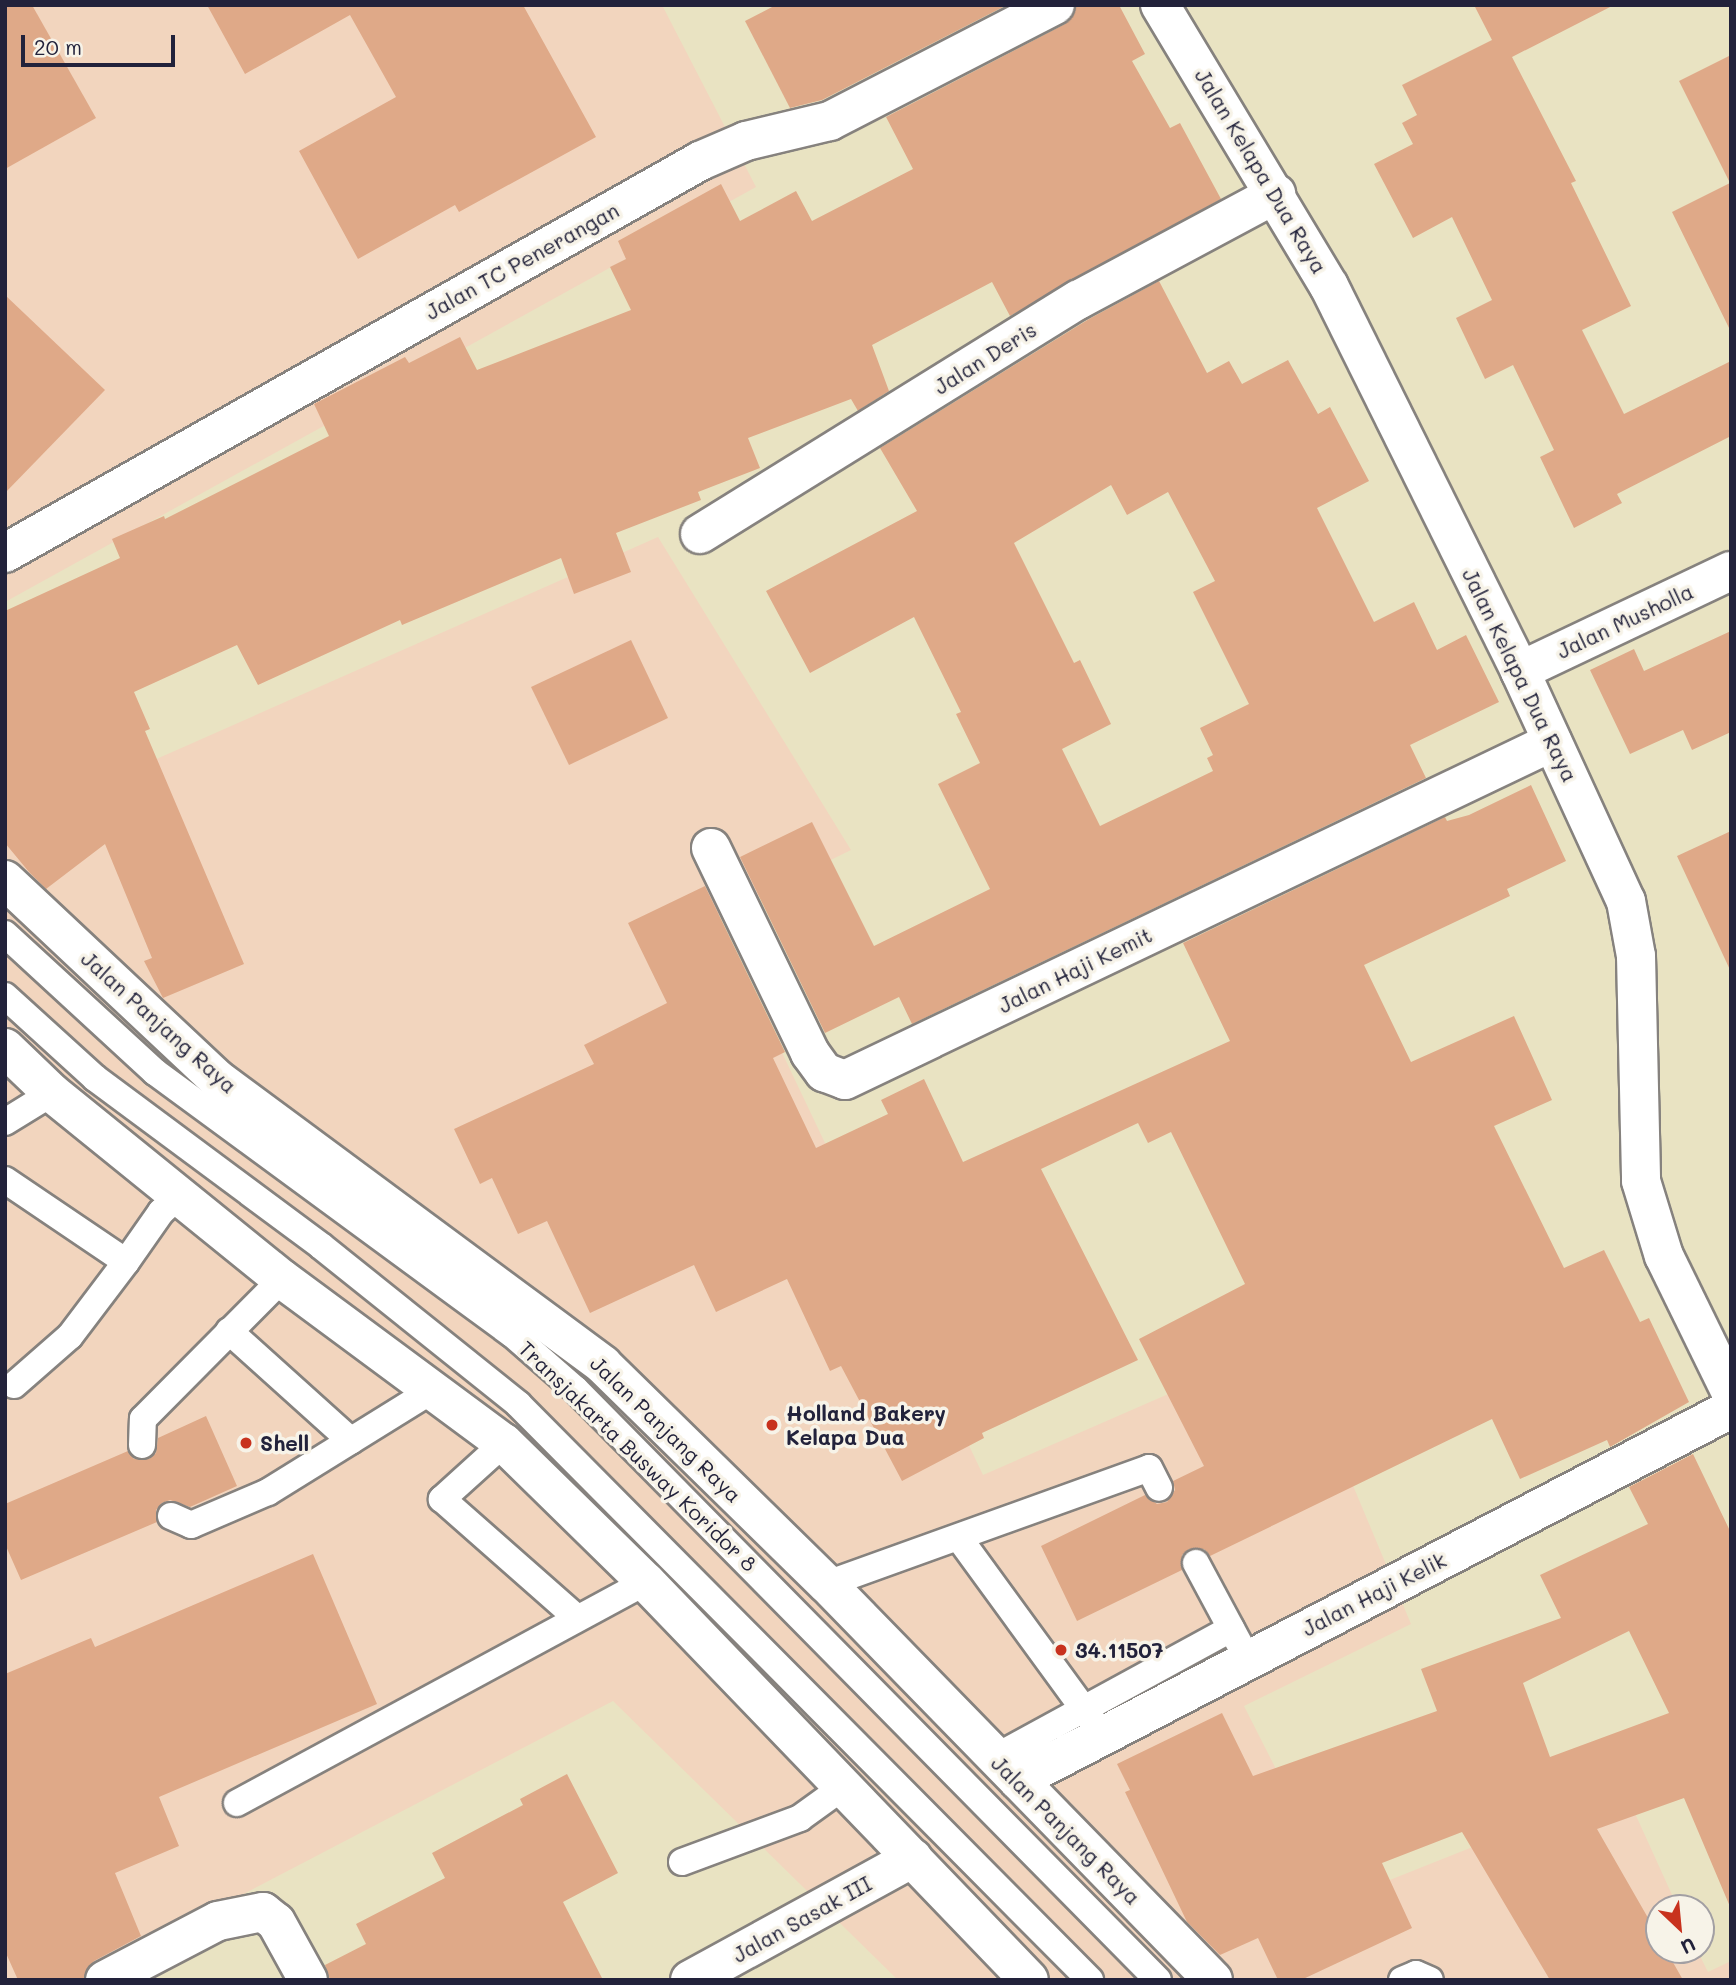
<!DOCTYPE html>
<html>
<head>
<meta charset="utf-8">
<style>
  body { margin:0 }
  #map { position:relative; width:1736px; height:1985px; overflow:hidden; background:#e9e3c2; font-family:Mali,sans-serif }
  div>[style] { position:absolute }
  .built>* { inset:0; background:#f2d5be }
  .building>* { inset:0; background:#dfa988 }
  .roads { filter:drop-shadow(2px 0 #86827e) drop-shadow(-2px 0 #86827e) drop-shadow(0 2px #86827e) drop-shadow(0 -2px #86827e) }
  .service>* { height:26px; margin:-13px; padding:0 13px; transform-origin:13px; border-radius:13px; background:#fff }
  .minor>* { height:38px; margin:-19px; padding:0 19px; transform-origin:19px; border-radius:19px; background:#fff }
  .tertiary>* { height:38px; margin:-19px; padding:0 19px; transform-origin:19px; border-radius:19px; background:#fff }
  .primary>* { height:38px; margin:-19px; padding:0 19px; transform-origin:19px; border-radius:19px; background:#fff }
  .dots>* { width:19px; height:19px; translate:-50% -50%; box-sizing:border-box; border:4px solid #f7f3e8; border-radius:50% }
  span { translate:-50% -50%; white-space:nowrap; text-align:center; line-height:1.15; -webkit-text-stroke:7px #f7f3e8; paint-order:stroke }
  .street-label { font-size:21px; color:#22223b }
  .poi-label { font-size:21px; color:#22223b; font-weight:700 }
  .left { translate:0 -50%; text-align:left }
  .frame { position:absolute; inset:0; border:7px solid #22223b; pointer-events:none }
  .north { position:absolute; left:1645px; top:1894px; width:70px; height:70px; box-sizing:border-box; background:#f7f3e8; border:2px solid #a29fa3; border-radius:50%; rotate:154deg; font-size:19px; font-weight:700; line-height:28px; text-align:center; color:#22223b }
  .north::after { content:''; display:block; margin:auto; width:24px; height:32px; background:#c8321e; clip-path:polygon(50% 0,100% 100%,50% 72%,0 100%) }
  .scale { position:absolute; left:21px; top:35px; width:154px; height:32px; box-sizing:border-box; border:4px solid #22223b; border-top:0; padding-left:9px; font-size:21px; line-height:24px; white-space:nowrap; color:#22223b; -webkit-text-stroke:5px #f7f3e8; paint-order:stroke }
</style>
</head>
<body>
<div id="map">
  <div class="built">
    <i style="clip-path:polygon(5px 5px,662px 5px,756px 187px,5px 602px)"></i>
    <i style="clip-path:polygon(658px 537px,851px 850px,717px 916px,983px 1475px,1292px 1340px,1411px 1624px,1244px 1706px,1342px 1899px,1623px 1787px,1678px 1908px,1659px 1908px,1659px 1950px,1697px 1950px,1708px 1972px,1731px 1961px,1731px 1980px,898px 1980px,613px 1701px,79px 1980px,5px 1980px,5px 826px)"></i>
  </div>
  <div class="building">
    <i style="clip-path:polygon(5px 5px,32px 5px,96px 118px,5px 169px)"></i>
    <i style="clip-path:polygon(207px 5px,523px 5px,596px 137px,459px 212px,455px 205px,358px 259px,299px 151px,396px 97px,350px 15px,245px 74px)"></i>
    <i style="clip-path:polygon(776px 5px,1007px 5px,822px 100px,790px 108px,745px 21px)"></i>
    <i style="clip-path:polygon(1077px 5px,1119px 5px,1145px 54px,1132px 61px,1170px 128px,1180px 123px,1221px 199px,1010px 316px,992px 282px,872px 345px,889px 391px,858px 411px,851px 399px,748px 438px,760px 468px,698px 492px,701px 500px,616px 533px,631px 572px,574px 594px,561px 558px,402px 625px,400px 620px,258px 685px,237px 645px,134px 692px,150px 729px,145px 731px,244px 964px,163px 998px,144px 961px,152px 958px,105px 844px,46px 889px,29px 872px,5px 843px,5px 611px,120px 558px,112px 539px,164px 516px,165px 519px,329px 436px,314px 404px,405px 357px,409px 363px,460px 337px,477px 370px,631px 310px,610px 267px,626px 259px,618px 241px,721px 184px,740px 221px,796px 191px,812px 221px,913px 169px,886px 117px,1065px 24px)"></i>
    <i style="clip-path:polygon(1474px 5px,1614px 5px,1512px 57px,1576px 181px,1571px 183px,1631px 306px,1582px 330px,1624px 414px,1731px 361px,1731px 436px,1617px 494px,1622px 503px,1574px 528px,1540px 457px,1554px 450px,1513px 365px,1485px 379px,1456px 318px,1492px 300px,1452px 217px,1413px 238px,1374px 164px,1413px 144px,1402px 123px,1417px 115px,1402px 85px,1492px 40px)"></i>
    <i style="clip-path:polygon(1731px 55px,1731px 332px,1672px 212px,1730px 183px,1679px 81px)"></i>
    <i style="clip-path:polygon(evenodd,1159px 281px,1207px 373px,1229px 361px,1242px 384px,1288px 360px,1318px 414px,1330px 407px,1369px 481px,1317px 508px,1374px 622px,1414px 602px,1437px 650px,1466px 635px,1499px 702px,1410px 745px,1426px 778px,912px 1024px,899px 997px,825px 1033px,740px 857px,812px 822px,874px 946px,990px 889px,938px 784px,980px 763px,956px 714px,961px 712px,914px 617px,810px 673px,766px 591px,917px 511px,880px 448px,1089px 319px,1159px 281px,1111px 485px,1127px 515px,1168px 492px,1215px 581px,1193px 592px,1249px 704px,1200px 728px,1213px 755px,1207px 758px,1213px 771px,1100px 826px,1062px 749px,1111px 724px,1080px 660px,1074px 663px,1014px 543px,1111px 485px)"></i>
    <i style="clip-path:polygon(5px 295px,105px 390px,5px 493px)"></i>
    <i style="clip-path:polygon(1731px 631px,1731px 732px,1692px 750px,1683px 730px,1630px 754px,1590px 670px,1634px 649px,1644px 671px)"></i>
    <i style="clip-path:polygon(631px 640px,668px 718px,569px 765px,531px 687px)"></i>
    <i style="clip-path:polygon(1531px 785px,1566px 861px,1507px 889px,1510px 896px,1364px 965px,1411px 1062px,1514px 1016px,1552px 1100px,1494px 1126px,1564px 1268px,1604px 1250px,1640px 1322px,1649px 1318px,1689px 1402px,1610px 1447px,1607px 1440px,1520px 1479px,1492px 1419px,1210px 1556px,1204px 1549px,1189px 1549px,1182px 1555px,1182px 1570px,1077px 1621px,1041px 1546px,1145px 1495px,1157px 1504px,1167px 1502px,1175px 1490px,1173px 1481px,1204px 1466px,1139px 1339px,1245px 1284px,1171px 1132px,1148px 1143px,1138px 1123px,1041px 1169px,1138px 1360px,982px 1433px,984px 1438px,902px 1481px,841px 1366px,830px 1371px,787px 1279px,716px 1312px,694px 1265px,590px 1313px,547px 1221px,518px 1234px,492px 1178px,480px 1184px,454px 1129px,594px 1064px,584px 1045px,667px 1003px,628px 923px,705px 886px,785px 1052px,773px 1058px,816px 1148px,888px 1114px,881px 1100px,924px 1079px,963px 1162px,1230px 1041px,1183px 943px,1445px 817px,1447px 821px,1469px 815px)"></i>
    <i style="clip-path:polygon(1731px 831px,1731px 972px,1677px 856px)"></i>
    <i style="clip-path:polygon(206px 1416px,237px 1486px,190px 1507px,170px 1500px,162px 1503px,156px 1510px,157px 1522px,21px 1580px,5px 1544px,5px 1504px,128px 1451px,134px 1459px,149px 1459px,156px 1453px,158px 1438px)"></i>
    <i style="clip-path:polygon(evenodd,1693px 1454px,1731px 1533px,1731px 1909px,1684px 1798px,1597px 1829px,1659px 1937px,1659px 1950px,1666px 1950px,1683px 1980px,1550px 1980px,1462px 1832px,1382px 1863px,1412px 1928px,1301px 1980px,1278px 1980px,1258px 1938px,1220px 1955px,1187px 1922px,1125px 1792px,1130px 1790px,1117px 1764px,1222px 1713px,1253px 1776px,1437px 1711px,1421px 1669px,1561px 1618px,1540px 1575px,1648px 1524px,1629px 1487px,1693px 1454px,1629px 1631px,1669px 1713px,1550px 1757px,1523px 1683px,1629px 1631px)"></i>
    <i style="clip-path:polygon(313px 1554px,377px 1704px,159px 1797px,179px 1846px,115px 1873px,141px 1936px,94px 1961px,83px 1980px,18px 1980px,5px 1951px,5px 1674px,91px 1638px,95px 1647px)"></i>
    <i style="clip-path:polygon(567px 1774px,618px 1873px,563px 1902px,603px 1980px,330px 1980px,325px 1965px,366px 1944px,356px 1924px,445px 1878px,432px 1853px,523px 1805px,520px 1799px)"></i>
  </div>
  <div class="roads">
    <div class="service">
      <i style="left:5px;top:934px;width:204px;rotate:42.6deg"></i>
      <i style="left:155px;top:1072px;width:443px;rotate:36.3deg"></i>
      <i style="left:512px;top:1334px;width:84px;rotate:41.1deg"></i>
      <i style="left:575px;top:1389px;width:830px;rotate:45.39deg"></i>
      <i style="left:5px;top:996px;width:122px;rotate:42.3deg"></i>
      <i style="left:95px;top:1078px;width:282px;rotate:36.6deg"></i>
      <i style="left:321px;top:1246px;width:253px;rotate:38.7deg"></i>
      <i style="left:518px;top:1404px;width:812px;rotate:45.2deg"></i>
      <i style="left:5px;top:1122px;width:55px;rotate:-31.7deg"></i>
      <i style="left:5px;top:1180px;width:146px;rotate:34.1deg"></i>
      <i style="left:126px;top:1262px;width:61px;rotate:-55deg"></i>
      <i style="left:161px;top:1212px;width:24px;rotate:-42deg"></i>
      <i style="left:229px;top:1331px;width:164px;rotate:42deg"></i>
      <i style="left:14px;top:1385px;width:74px;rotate:-41.2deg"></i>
      <i style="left:70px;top:1336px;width:93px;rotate:-52.9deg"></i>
      <i style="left:504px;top:1443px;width:84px;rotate:137.9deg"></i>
      <i style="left:442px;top:1499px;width:180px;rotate:41.4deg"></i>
      <i style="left:142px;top:1445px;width:26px;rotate:-88deg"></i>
      <i style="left:143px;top:1419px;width:197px;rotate:-45.2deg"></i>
      <i style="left:171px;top:1516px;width:22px;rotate:24deg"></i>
      <i style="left:191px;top:1525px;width:84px;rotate:-23.2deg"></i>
      <i style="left:268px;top:1492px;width:195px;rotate:-31.8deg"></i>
      <i style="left:959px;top:1538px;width:229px;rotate:53.9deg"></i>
      <i style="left:1196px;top:1563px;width:93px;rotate:61.8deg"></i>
      <i style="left:827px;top:1584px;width:342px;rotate:-19.8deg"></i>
      <i style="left:1149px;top:1468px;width:22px;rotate:63deg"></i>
      <i style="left:994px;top:1758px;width:270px;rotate:-28.6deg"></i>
      <i style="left:237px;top:1803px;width:465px;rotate:-28.4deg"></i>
      <i style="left:682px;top:1862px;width:126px;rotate:-20.4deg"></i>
      <i style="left:800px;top:1818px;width:53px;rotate:-35.8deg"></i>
      <i style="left:1402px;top:1980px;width:15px;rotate:-23deg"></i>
      <i style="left:1416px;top:1974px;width:15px;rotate:23deg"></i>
    </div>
    <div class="minor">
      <i style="left:700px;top:534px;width:445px;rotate:-31.8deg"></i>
      <i style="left:1078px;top:300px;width:225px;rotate:-28.2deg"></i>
      <i style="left:5px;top:553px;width:798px;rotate:-29.42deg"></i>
      <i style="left:700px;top:161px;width:50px;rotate:-23.5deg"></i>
      <i style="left:746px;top:141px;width:86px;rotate:-13.4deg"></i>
      <i style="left:830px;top:121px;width:253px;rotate:-27.3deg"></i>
      <i style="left:1520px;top:671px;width:233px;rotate:-25.4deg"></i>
      <i style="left:711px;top:848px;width:228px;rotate:64.2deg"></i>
      <i style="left:810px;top:1053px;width:24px;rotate:54deg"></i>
      <i style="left:824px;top:1072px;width:22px;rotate:21deg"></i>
      <i style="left:845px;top:1080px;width:784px;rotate:-25.55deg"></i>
      <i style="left:105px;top:1980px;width:127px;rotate:-27.6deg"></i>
      <i style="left:218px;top:1921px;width:46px;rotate:-11.3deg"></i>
      <i style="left:263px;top:1912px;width:16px;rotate:38deg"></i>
      <i style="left:276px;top:1922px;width:66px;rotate:61.1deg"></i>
      <i style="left:690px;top:1980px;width:254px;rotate:-28.7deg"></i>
    </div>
    <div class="tertiary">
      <i style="left:1160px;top:5px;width:328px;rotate:59deg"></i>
      <i style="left:1329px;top:286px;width:430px;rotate:63.6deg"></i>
      <i style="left:1520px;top:671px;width:253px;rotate:65.3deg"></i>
      <i style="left:1626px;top:901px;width:56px;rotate:79.7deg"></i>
      <i style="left:1636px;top:956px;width:225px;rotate:88.7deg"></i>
      <i style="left:1641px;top:1181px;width:78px;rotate:73deg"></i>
      <i style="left:1664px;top:1256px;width:153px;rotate:63.9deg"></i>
      <i style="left:1018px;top:1780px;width:804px;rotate:-27.49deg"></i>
    </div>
    <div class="primary">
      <i style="left:5px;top:880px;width:291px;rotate:43.2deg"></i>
      <i style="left:217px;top:1079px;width:480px;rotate:36.5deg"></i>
      <i style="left:603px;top:1365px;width:313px;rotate:44.4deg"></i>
      <i style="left:827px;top:1584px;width:553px;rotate:45.73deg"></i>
      <i style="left:5px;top:1048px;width:65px;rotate:43.8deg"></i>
      <i style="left:52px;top:1093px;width:296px;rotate:39deg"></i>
      <i style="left:282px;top:1279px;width:276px;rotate:36.5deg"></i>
      <i style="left:504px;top:1443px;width:199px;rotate:44.4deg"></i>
      <i style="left:646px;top:1582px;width:552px;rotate:46.1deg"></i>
    </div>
  </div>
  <div class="dots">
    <i style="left:772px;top:1425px;background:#c8321e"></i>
    <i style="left:246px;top:1443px;background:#c8321e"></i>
    <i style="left:1061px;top:1650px;background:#c8321e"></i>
  </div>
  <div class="street-label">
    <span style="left:1261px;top:171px;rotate:59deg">Jalan Kelapa Dua Raya</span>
    <span style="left:522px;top:261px;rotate:-29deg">Jalan TC Penerangan</span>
    <span style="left:985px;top:358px;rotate:-32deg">Jalan Deris</span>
    <span style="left:1625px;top:621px;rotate:-25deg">Jalan Musholla</span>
    <span style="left:1520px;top:675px;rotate:64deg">Jalan Kelapa Dua Raya</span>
    <span style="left:1075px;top:970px;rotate:-26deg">Jalan Haji Kemit</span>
    <span style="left:159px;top:1022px;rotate:42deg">Jalan Panjang Raya</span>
    <span style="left:666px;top:1429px;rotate:44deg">Jalan Panjang Raya</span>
    <span style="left:638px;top:1456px;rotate:44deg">Transjakarta Busway Koridor 8</span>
    <span style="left:1374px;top:1594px;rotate:-27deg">Jalan Haji Kelik</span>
    <span style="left:1066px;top:1830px;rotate:45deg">Jalan Panjang Raya</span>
    <span style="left:802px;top:1919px;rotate:-29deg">Jalan Sasak III</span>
  </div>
  <div class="poi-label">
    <span class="left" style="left:786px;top:1425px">Holland Bakery<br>Kelapa Dua</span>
    <span class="left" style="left:260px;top:1443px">Shell</span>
    <span class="left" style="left:1075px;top:1650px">34.11507</span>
  </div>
  <div class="frame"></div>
  <div class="north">U</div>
  <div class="scale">20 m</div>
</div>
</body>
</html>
